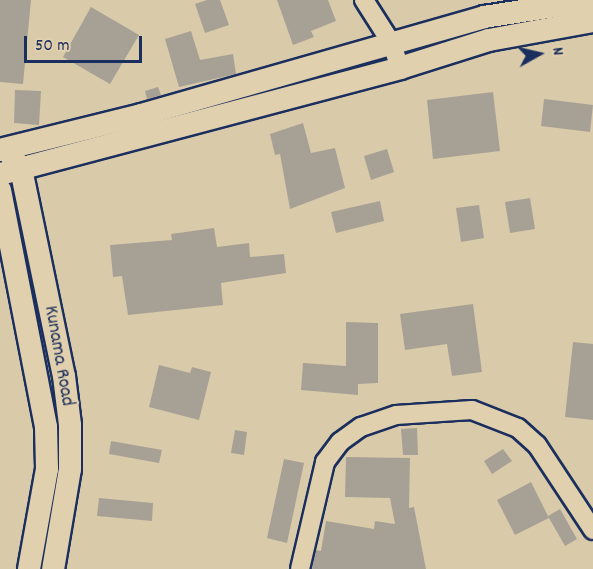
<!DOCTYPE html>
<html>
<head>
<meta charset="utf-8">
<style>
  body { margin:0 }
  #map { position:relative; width:593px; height:569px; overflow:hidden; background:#d9caaa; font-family:Dekko,sans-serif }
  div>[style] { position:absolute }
  .building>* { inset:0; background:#a7a195 }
  .roads { filter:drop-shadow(2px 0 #1b2f5e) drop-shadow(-2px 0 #1b2f5e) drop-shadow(0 2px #1b2f5e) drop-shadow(0 -2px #1b2f5e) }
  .minor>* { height:18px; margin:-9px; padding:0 9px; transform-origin:9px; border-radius:9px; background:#e1d0ad }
  .major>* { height:22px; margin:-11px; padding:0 11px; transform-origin:11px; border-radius:11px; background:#e1d0ad }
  span { translate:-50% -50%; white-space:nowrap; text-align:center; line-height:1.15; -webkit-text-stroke:4.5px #e1d0ad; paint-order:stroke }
  .street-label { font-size:20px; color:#1b2f5e }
  .north { position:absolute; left:509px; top:24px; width:60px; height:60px; -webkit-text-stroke:4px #e1d0ad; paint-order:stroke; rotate:82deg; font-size:16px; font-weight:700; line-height:24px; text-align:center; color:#1b2f5e }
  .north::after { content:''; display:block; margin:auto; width:21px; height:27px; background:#1b2f5e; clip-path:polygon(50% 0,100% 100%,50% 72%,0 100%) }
  .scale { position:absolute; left:24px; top:36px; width:118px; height:27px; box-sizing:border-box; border:3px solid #1b2f5e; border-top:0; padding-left:8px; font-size:18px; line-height:21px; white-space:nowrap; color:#1b2f5e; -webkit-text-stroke:4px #e1d0ad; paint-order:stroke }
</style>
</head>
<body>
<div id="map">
  <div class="building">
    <i style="clip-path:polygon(0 0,31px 0,23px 84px,0 82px)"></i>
    <i style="clip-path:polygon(207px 0,220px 0,229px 25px,205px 33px,195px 4px)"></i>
    <i style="clip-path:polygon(277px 0,328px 0,336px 21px,311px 31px,314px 37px,293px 45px)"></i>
    <i style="clip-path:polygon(91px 7px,139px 35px,110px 84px,63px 57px)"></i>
    <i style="clip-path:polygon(191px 31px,200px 60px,233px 54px,236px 74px,179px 87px,165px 39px)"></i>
    <i style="clip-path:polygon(158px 87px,161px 95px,147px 99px,145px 91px)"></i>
    <i style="clip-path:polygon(15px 90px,41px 91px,39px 125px,14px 123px)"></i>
    <i style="clip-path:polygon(493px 92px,500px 151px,433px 159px,427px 100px)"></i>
    <i style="clip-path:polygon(544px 99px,593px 105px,590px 132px,541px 126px)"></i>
    <i style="clip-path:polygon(303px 123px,311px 153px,335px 148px,345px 188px,290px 209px,280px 154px,275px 155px,270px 134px)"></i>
    <i style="clip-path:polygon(387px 149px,394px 172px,371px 180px,364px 156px)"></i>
    <i style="clip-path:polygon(530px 198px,535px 229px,510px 233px,505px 202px)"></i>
    <i style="clip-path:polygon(380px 201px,384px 221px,336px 233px,331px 212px)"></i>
    <i style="clip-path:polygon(479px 205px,484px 238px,461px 242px,456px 208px)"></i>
    <i style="clip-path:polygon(214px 228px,217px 247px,249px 243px,250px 257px,284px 254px,286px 273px,221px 283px,223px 305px,128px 315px,122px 276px,113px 277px,110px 245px,172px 240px,171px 234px)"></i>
    <i style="clip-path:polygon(473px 304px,482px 372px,452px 376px,447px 344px,405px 350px,400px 314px)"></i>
    <i style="clip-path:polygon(346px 322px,378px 323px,378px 383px,358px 384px,358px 395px,301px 390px,303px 363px,346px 366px)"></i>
    <i style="clip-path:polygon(573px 342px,593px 344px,593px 420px,565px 417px)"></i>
    <i style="clip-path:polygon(159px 365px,190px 373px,192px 367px,211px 372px,199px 420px,149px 407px)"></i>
    <i style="clip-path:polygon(417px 428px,418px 455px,403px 455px,401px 429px)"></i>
    <i style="clip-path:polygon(235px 430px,247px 432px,244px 455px,231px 453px)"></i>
    <i style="clip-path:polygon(111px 441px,162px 450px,159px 463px,109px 454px)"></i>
    <i style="clip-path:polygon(503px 449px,512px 461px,492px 474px,484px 461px)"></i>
    <i style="clip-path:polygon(346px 457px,410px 458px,409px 508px,414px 507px,426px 569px,312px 569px,316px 550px,321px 551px,326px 521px,374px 529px,375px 521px,395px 524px,390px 498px,345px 497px)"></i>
    <i style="clip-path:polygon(284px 459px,304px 463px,287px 543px,267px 538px)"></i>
    <i style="clip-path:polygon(531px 482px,548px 516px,560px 509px,577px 539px,565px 546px,549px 518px,515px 535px,497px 500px)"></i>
    <i style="clip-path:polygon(99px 498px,153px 503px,152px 521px,97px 516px)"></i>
  </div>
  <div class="roads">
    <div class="minor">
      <i style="left:364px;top:0;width:52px;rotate:57.5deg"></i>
      <i style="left:392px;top:44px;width:25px;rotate:72deg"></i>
      <i style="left:300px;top:569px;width:110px;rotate:-76.8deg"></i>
      <i style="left:325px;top:462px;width:25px;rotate:-53deg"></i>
      <i style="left:340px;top:442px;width:26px;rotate:-36deg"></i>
      <i style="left:361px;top:427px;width:37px;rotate:-19deg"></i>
      <i style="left:396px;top:415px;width:76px;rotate:-3.8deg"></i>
      <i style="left:472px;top:410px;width:49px;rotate:21.4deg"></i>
      <i style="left:518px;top:428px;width:25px;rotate:42deg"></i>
      <i style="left:537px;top:445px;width:102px;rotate:56.6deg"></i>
    </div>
    <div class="major">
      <i style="left:0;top:150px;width:145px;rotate:-13.9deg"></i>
      <i style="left:141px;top:115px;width:357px;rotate:-15.9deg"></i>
      <i style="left:484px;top:17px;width:109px;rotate:-8.9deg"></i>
      <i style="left:12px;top:157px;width:15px;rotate:53deg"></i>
      <i style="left:21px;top:169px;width:211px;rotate:78.3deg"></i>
      <i style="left:64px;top:376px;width:49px;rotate:83deg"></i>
      <i style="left:70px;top:425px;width:44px;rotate:90deg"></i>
      <i style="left:70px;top:469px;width:101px;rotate:99.6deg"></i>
      <i style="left:0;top:174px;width:414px;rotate:-14.8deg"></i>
      <i style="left:400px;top:68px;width:93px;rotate:-17.5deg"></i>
      <i style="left:489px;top:40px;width:106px;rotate:-10.4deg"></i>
      <i style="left:0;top:190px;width:241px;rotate:79deg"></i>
      <i style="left:46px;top:427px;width:42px;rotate:88.6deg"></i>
      <i style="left:47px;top:469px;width:102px;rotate:100.2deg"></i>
    </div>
  </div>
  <div class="street-label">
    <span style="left:58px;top:356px;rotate:80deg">Kunama Road</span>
  </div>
  <div class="north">N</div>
  <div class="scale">50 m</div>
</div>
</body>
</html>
